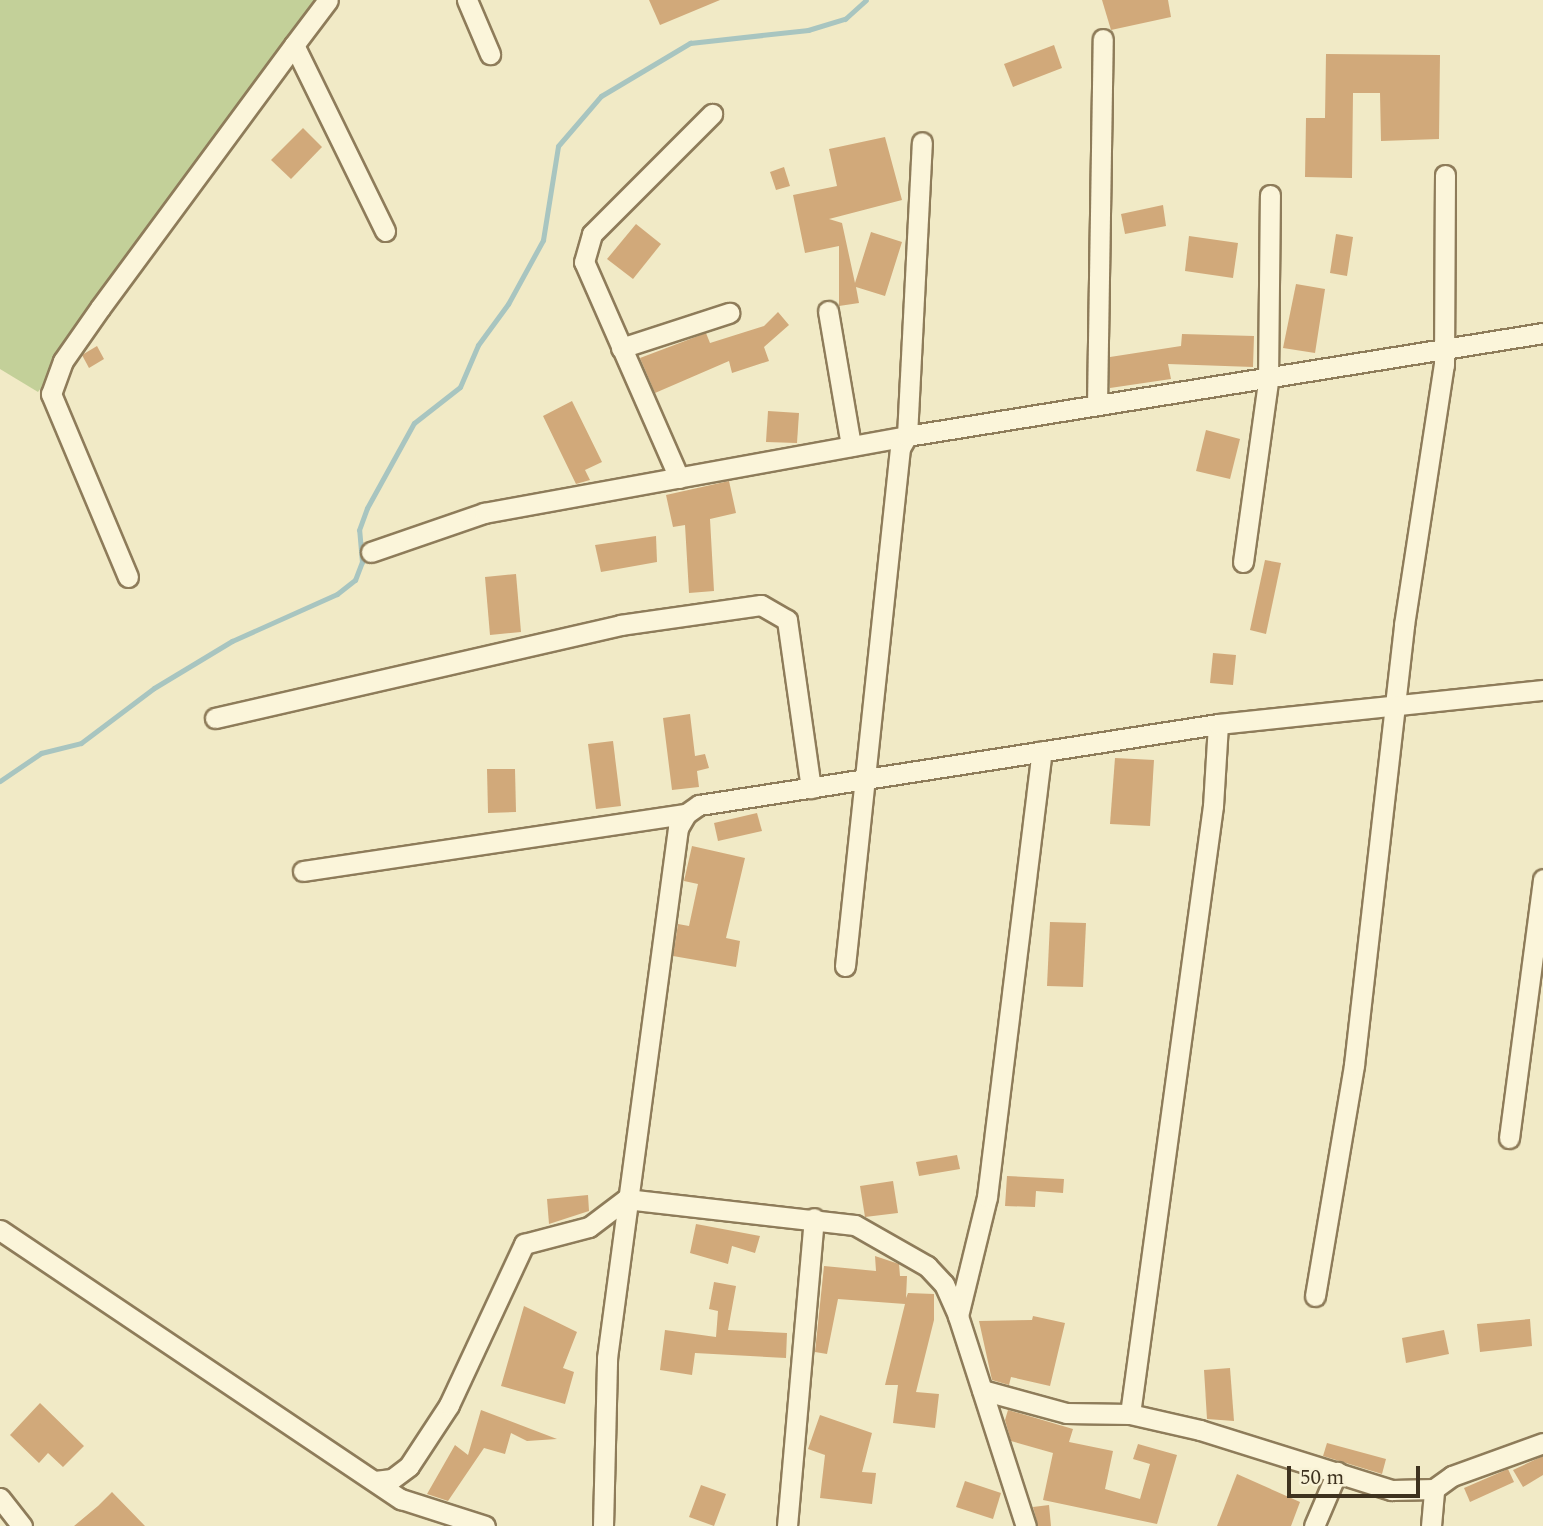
<!DOCTYPE html>
<html>
<head>
<meta charset="utf-8">
<style>
  body { margin:0 }
  #map { position:relative; width:1543px; height:1526px; overflow:hidden; background:#f1eac6; font-family:Spectral,serif }
  div>[style] { position:absolute }
  .green>* { inset:0; background:#c3d099 }
  .stream>* { height:5px; margin:-2.5px; padding:0 2.5px; transform-origin:2.5px; border-radius:2.5px; background:#a8c5c0 }
  .building>* { inset:0; background:#d1a97a }
  .roads { filter:drop-shadow(2px 0 #8e7c5a) drop-shadow(-2px 0 #8e7c5a) drop-shadow(0 2px #8e7c5a) drop-shadow(0 -2px #8e7c5a) }
  .minor>* { height:19px; margin:-9.5px; padding:0 9.5px; transform-origin:9.5px; border-radius:9.5px; background:#fbf5da }
  span { translate:-50% -50%; white-space:nowrap; text-align:center; line-height:1.15; -webkit-text-stroke:7px #f8f2d6; paint-order:stroke }
  .scale { position:absolute; left:1287px; top:1466px; width:133px; height:32px; box-sizing:border-box; border:4px solid #3e321f; border-top:0; padding-left:9px; font-size:21px; line-height:24px; white-space:nowrap; color:#3e321f; -webkit-text-stroke:5px #f8f2d6; paint-order:stroke }
</style>
</head>
<body>
<div id="map">
  <div class="green">
    <i style="clip-path:polygon(0 0,322px 0,38px 392px,0 369px)"></i>
  </div>
  <div class="stream">
    <i style="left:0;top:781px;width:50px;rotate:-34.3deg"></i>
    <i style="left:41px;top:753px;width:41px;rotate:-14deg"></i>
    <i style="left:81px;top:743px;width:91px;rotate:-37deg"></i>
    <i style="left:154px;top:688px;width:91px;rotate:-31.1deg"></i>
    <i style="left:232px;top:641px;width:115px;rotate:-24.1deg"></i>
    <i style="left:337px;top:594px;width:23px;rotate:-38deg"></i>
    <i style="left:355px;top:580px;width:19px;rotate:-69deg"></i>
    <i style="left:362px;top:562px;width:32px;rotate:-95deg"></i>
    <i style="left:359px;top:530px;width:23px;rotate:-70deg"></i>
    <i style="left:367px;top:508px;width:97px;rotate:-61.1deg"></i>
    <i style="left:414px;top:423px;width:58px;rotate:-38deg"></i>
    <i style="left:460px;top:387px;width:46px;rotate:-66.8deg"></i>
    <i style="left:478px;top:345px;width:51px;rotate:-53.8deg"></i>
    <i style="left:508px;top:304px;width:73px;rotate:-61.3deg"></i>
    <i style="left:543px;top:240px;width:95px;rotate:-80.9deg"></i>
    <i style="left:558px;top:146px;width:66px;rotate:-49.3deg"></i>
    <i style="left:601px;top:96px;width:104px;rotate:-30.8deg"></i>
    <i style="left:690px;top:43px;width:119px;rotate:-6.3deg"></i>
    <i style="left:808px;top:30px;width:39px;rotate:-17deg"></i>
    <i style="left:845px;top:19px;width:28px;rotate:-42deg"></i>
  </div>
  <div class="building">
    <i style="clip-path:polygon(649px 0,720px 0,660px 25px)"></i>
    <i style="clip-path:polygon(1102px 0,1168px 0,1171px 17px,1111px 30px)"></i>
    <i style="clip-path:polygon(1054px 45px,1062px 68px,1013px 87px,1004px 64px)"></i>
    <i style="clip-path:polygon(1326px 54px,1440px 55px,1439px 139px,1381px 141px,1380px 93px,1353px 93px,1352px 178px,1305px 177px,1306px 118px,1325px 118px)"></i>
    <i style="clip-path:polygon(303px 128px,322px 147px,291px 179px,271px 160px)"></i>
    <i style="clip-path:polygon(885px 137px,902px 200px,829px 219px,842px 223px,855px 283px,871px 232px,902px 242px,885px 296px,856px 287px,859px 303px,839px 306px,839px 246px,805px 253px,793px 195px,837px 186px,829px 149px)"></i>
    <i style="clip-path:polygon(784px 167px,790px 186px,776px 190px,770px 172px)"></i>
    <i style="clip-path:polygon(1163px 205px,1166px 226px,1125px 234px,1121px 214px)"></i>
    <i style="clip-path:polygon(636px 224px,661px 244px,633px 279px,607px 259px)"></i>
    <i style="clip-path:polygon(1336px 234px,1353px 237px,1347px 276px,1330px 273px)"></i>
    <i style="clip-path:polygon(1189px 236px,1238px 243px,1233px 278px,1185px 271px)"></i>
    <i style="clip-path:polygon(1296px 284px,1325px 289px,1315px 353px,1283px 348px)"></i>
    <i style="clip-path:polygon(778px 312px,789px 325px,764px 347px,769px 361px,732px 373px,729px 361px,655px 393px,640px 358px,706px 333px,710px 343px,764px 326px)"></i>
    <i style="clip-path:polygon(1182px 334px,1254px 336px,1253px 367px,1168px 364px,1171px 379px,1110px 388px,1110px 357px,1181px 346px)"></i>
    <i style="clip-path:polygon(97px 346px,104px 359px,89px 368px,82px 355px)"></i>
    <i style="clip-path:polygon(572px 401px,602px 462px,585px 470px,590px 480px,576px 484px,543px 416px)"></i>
    <i style="clip-path:polygon(768px 411px,799px 413px,797px 443px,766px 442px)"></i>
    <i style="clip-path:polygon(1206px 430px,1240px 439px,1230px 479px,1196px 471px)"></i>
    <i style="clip-path:polygon(729px 481px,736px 513px,710px 519px,714px 591px,689px 593px,685px 525px,673px 527px,666px 495px)"></i>
    <i style="clip-path:polygon(656px 536px,657px 562px,601px 572px,595px 545px)"></i>
    <i style="clip-path:polygon(1265px 560px,1281px 563px,1266px 634px,1250px 630px)"></i>
    <i style="clip-path:polygon(516px 574px,521px 632px,490px 635px,485px 577px)"></i>
    <i style="clip-path:polygon(1213px 653px,1236px 655px,1233px 685px,1210px 683px)"></i>
    <i style="clip-path:polygon(690px 714px,695px 756px,705px 754px,709px 768px,697px 771px,699px 787px,672px 790px,663px 718px)"></i>
    <i style="clip-path:polygon(613px 741px,621px 806px,596px 809px,588px 744px)"></i>
    <i style="clip-path:polygon(1115px 758px,1154px 760px,1150px 826px,1110px 824px)"></i>
    <i style="clip-path:polygon(487px 769px,515px 769px,516px 812px,488px 813px)"></i>
    <i style="clip-path:polygon(757px 813px,762px 831px,718px 841px,714px 823px)"></i>
    <i style="clip-path:polygon(692px 846px,745px 858px,726px 938px,740px 941px,736px 967px,673px 956px,678px 924px,689px 926px,698px 884px,684px 881px)"></i>
    <i style="clip-path:polygon(1050px 922px,1086px 923px,1083px 987px,1047px 986px)"></i>
    <i style="clip-path:polygon(957px 1155px,960px 1169px,919px 1176px,916px 1162px)"></i>
    <i style="clip-path:polygon(1007px 1176px,1064px 1179px,1063px 1193px,1036px 1191px,1035px 1207px,1005px 1206px)"></i>
    <i style="clip-path:polygon(893px 1181px,898px 1213px,865px 1217px,860px 1186px)"></i>
    <i style="clip-path:polygon(588px 1195px,589px 1211px,549px 1224px,547px 1199px)"></i>
    <i style="clip-path:polygon(696px 1224px,760px 1236px,755px 1253px,732px 1246px,728px 1264px,690px 1253px)"></i>
    <i style="clip-path:polygon(875px 1256px,899px 1264px,900px 1276px,907px 1276px,906px 1298px,908px 1293px,934px 1294px,934px 1320px,916px 1392px,939px 1394px,935px 1428px,893px 1423px,898px 1385px,885px 1385px,905px 1304px,838px 1299px,827px 1354px,815px 1352px,824px 1266px,876px 1271px)"></i>
    <i style="clip-path:polygon(714px 1282px,736px 1286px,728px 1330px,787px 1333px,786px 1358px,695px 1353px,692px 1375px,660px 1370px,665px 1330px,716px 1337px,718px 1311px,709px 1309px)"></i>
    <i style="clip-path:polygon(524px 1306px,577px 1332px,563px 1368px,574px 1372px,565px 1404px,501px 1386px)"></i>
    <i style="clip-path:polygon(1033px 1316px,1065px 1323px,1050px 1386px,1011px 1377px,1009px 1385px,992px 1380px,979px 1321px,1032px 1320px)"></i>
    <i style="clip-path:polygon(1530px 1319px,1532px 1346px,1480px 1352px,1477px 1324px)"></i>
    <i style="clip-path:polygon(1444px 1330px,1449px 1354px,1406px 1363px,1402px 1338px)"></i>
    <i style="clip-path:polygon(1230px 1368px,1234px 1421px,1207px 1419px,1204px 1370px)"></i>
    <i style="clip-path:polygon(40px 1403px,84px 1446px,63px 1467px,48px 1453px,39px 1463px,10px 1435px)"></i>
    <i style="clip-path:polygon(481px 1410px,557px 1439px,527px 1441px,511px 1433px,505px 1454px,484px 1448px,448px 1501px,427px 1494px,455px 1445px,468px 1455px)"></i>
    <i style="clip-path:polygon(1008px 1410px,1073px 1429px,1069px 1442px,1113px 1451px,1105px 1489px,1140px 1499px,1150px 1464px,1133px 1459px,1138px 1444px,1177px 1455px,1157px 1524px,1043px 1500px,1053px 1453px,1011px 1441px,1005px 1420px)"></i>
    <i style="clip-path:polygon(820px 1415px,872px 1433px,862px 1472px,876px 1473px,872px 1504px,820px 1498px,825px 1455px,808px 1449px)"></i>
    <i style="clip-path:polygon(1327px 1443px,1386px 1459px,1382px 1474px,1323px 1456px)"></i>
    <i style="clip-path:polygon(1543px 1456px,1543px 1475px,1523px 1487px,1513px 1470px)"></i>
    <i style="clip-path:polygon(1508px 1469px,1514px 1482px,1470px 1502px,1464px 1488px)"></i>
    <i style="clip-path:polygon(1237px 1474px,1300px 1502px,1291px 1526px,1217px 1526px)"></i>
    <i style="clip-path:polygon(965px 1481px,1001px 1493px,993px 1519px,956px 1507px)"></i>
    <i style="clip-path:polygon(701px 1485px,726px 1494px,714px 1526px,689px 1517px)"></i>
    <i style="clip-path:polygon(112px 1492px,145px 1526px,74px 1526px,98px 1506px)"></i>
    <i style="clip-path:polygon(1049px 1505px,1051px 1526px,1038px 1526px,1033px 1507px)"></i>
  </div>
  <div class="roads">
    <div class="minor">
      <i style="left:467px;top:0;width:59px;rotate:66.9deg"></i>
      <i style="left:294px;top:45px;width:56px;rotate:-52.9deg"></i>
      <i style="left:828px;top:311px;width:137px;rotate:80.3deg"></i>
      <i style="left:621px;top:348px;width:114px;rotate:-18deg"></i>
      <i style="left:1097px;top:405px;width:366px;rotate:-89.1deg"></i>
      <i style="left:679px;top:478px;width:236px;rotate:-113.7deg"></i>
      <i style="left:584px;top:262px;width:29px;rotate:-74deg"></i>
      <i style="left:592px;top:234px;width:170px;rotate:-45deg"></i>
      <i style="left:371px;top:552px;width:120px;rotate:-19deg"></i>
      <i style="left:484px;top:513px;width:430px;rotate:-10.3deg"></i>
      <i style="left:907px;top:436px;width:294px;rotate:-87.1deg"></i>
      <i style="left:1243px;top:562px;width:183px;rotate:-82.1deg"></i>
      <i style="left:1268px;top:381px;width:186px;rotate:-89.4deg"></i>
      <i style="left:128px;top:577px;width:199px;rotate:-112.8deg"></i>
      <i style="left:51px;top:394px;width:35px;rotate:-70deg"></i>
      <i style="left:63px;top:361px;width:65px;rotate:-55.1deg"></i>
      <i style="left:100px;top:308px;width:327px;rotate:-53.6deg"></i>
      <i style="left:294px;top:45px;width:207px;rotate:63.9deg"></i>
      <i style="left:215px;top:718px;width:416px;rotate:-12.9deg"></i>
      <i style="left:620px;top:625px;width:142px;rotate:-8.1deg"></i>
      <i style="left:761px;top:605px;width:30px;rotate:30deg"></i>
      <i style="left:787px;top:620px;width:170px;rotate:81.9deg"></i>
      <i style="left:303px;top:871px;width:387px;rotate:-8.5deg"></i>
      <i style="left:845px;top:966px;width:521px;rotate:-83.94deg"></i>
      <i style="left:900px;top:448px;width:14px;rotate:-60deg"></i>
      <i style="left:907px;top:436px;width:644px;rotate:-9.2deg"></i>
      <i style="left:1509px;top:1138px;width:261px;rotate:-82.5deg"></i>
      <i style="left:0;top:1230px;width:483px;rotate:33.9deg"></i>
      <i style="left:401px;top:1499px;width:88px;rotate:17.8deg"></i>
      <i style="left:1315px;top:1296px;width:234px;rotate:-80.4deg"></i>
      <i style="left:1354px;top:1065px;width:443px;rotate:-83.5deg"></i>
      <i style="left:1404px;top:625px;width:263px;rotate:-81.3deg"></i>
      <i style="left:1444px;top:365px;width:190px;rotate:-89.7deg"></i>
      <i style="left:958px;top:1316px;width:122px;rotate:-76.3deg"></i>
      <i style="left:987px;top:1197px;width:449px;rotate:-83deg"></i>
      <i style="left:982px;top:1390px;width:87px;rotate:15.3deg"></i>
      <i style="left:1066px;top:1413px;width:64px;rotate:0.9deg"></i>
      <i style="left:1130px;top:1414px;width:72px;rotate:12.9deg"></i>
      <i style="left:1200px;top:1430px;width:201px;rotate:17.4deg"></i>
      <i style="left:1392px;top:1490px;width:42px;rotate:-1.4deg"></i>
      <i style="left:1434px;top:1489px;width:22px;rotate:-36deg"></i>
      <i style="left:1452px;top:1476px;width:97px;rotate:-19.9deg"></i>
      <i style="left:1130px;top:1414px;width:614px;rotate:-82.23deg"></i>
      <i style="left:1213px;top:806px;width:82px;rotate:-86.5deg"></i>
      <i style="left:375px;top:1481px;width:17px;rotate:-7deg"></i>
      <i style="left:392px;top:1479px;width:21px;rotate:-37deg"></i>
      <i style="left:409px;top:1466px;width:73px;rotate:-56.7deg"></i>
      <i style="left:449px;top:1405px;width:178px;rotate:-65deg"></i>
      <i style="left:524px;top:1244px;width:67px;rotate:-14.7deg"></i>
      <i style="left:589px;top:1227px;width:46px;rotate:-37.1deg"></i>
      <i style="left:626px;top:1199px;width:230px;rotate:6.5deg"></i>
      <i style="left:855px;top:1225px;width:83px;rotate:29.7deg"></i>
      <i style="left:927px;top:1266px;width:25px;rotate:47deg"></i>
      <i style="left:944px;top:1284px;width:35px;rotate:66deg"></i>
      <i style="left:958px;top:1316px;width:221px;rotate:72.1deg"></i>
      <i style="left:0;top:1498px;width:36px;rotate:52deg"></i>
      <i style="left:603px;top:1526px;width:168px;rotate:-88.6deg"></i>
      <i style="left:607px;top:1358px;width:535px;rotate:-82.37deg"></i>
      <i style="left:678px;top:828px;width:16px;rotate:-60deg"></i>
      <i style="left:686px;top:814px;width:16px;rotate:-35deg"></i>
      <i style="left:699px;top:805px;width:525px;rotate:-8.87deg"></i>
      <i style="left:1218px;top:724px;width:327px;rotate:-6deg"></i>
      <i style="left:787px;top:1526px;width:309px;rotate:-85deg"></i>
      <i style="left:1314px;top:1526px;width:59px;rotate:-66.9deg"></i>
      <i style="left:1431px;top:1526px;width:37px;rotate:-85deg"></i>
    </div>
  </div>
  <div class="scale">50 m</div>
</div>
</body>
</html>
